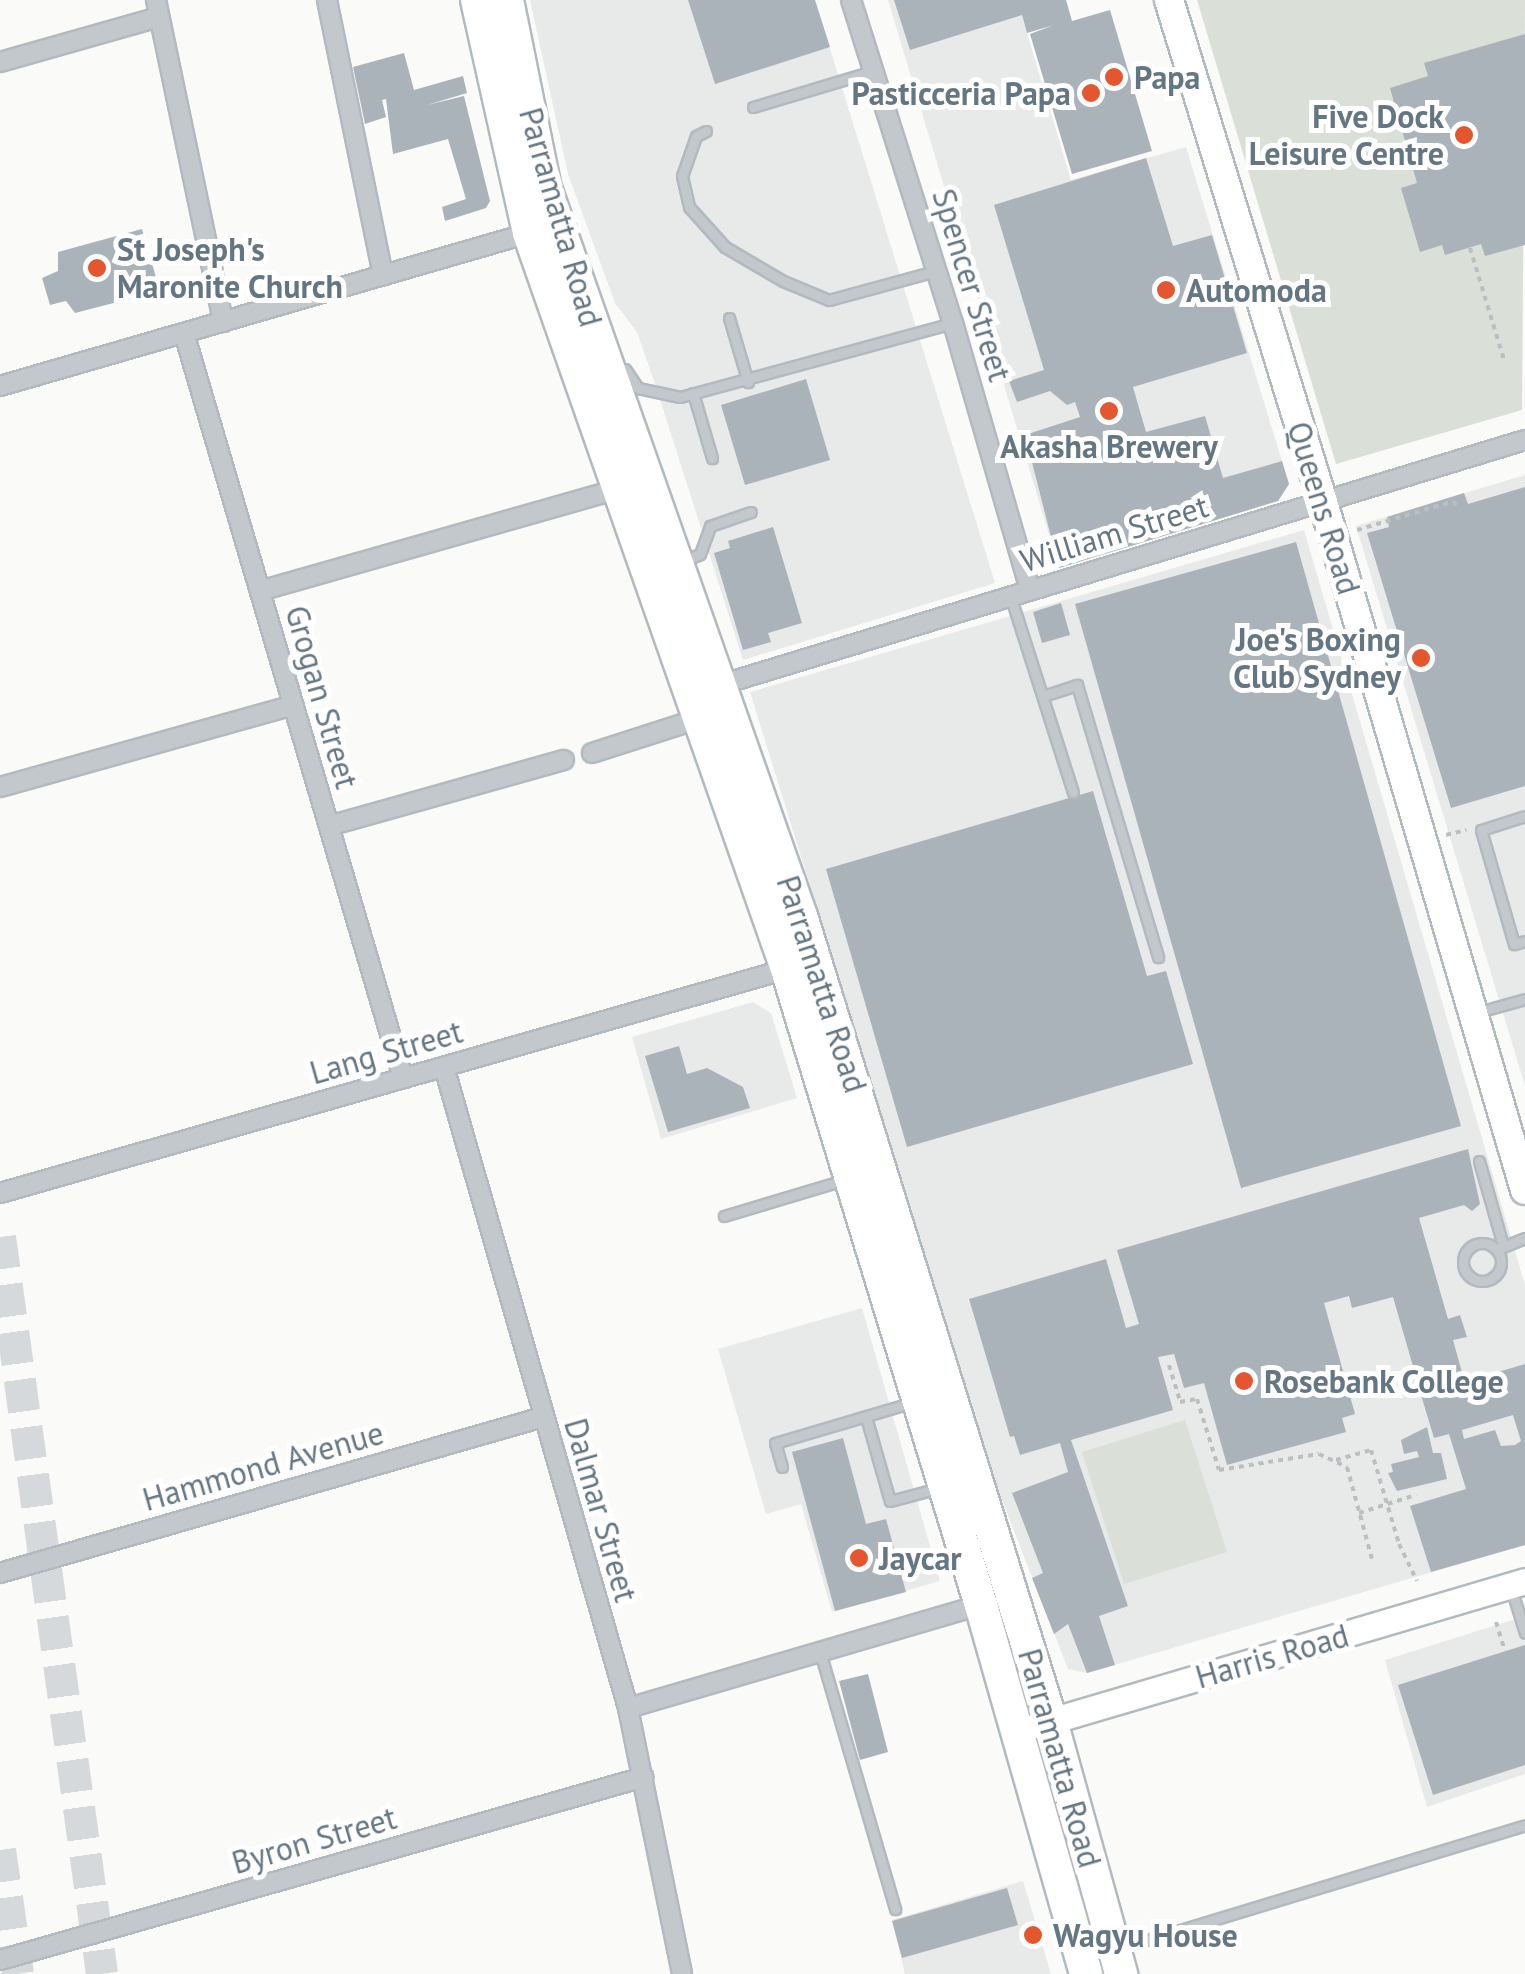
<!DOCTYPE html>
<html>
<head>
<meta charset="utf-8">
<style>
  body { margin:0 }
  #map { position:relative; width:1525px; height:1974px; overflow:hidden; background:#fafaf8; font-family:"PT Sans",sans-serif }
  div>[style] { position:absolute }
  .built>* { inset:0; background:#e8e9e9 }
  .green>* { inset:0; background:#dadfd7 }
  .building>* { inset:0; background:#aab3b9 }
  .highway-tunnel>* { height:32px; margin-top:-16px; transform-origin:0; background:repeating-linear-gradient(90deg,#d5d9db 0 32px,transparent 0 48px) }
  .path>* { height:4px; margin-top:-2px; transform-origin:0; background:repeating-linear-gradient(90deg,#bbbfc2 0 5px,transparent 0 10px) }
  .roads { filter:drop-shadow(2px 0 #b3babf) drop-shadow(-2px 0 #b3babf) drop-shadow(0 2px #b3babf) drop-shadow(0 -2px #b3babf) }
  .lane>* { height:9px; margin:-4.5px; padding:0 4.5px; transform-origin:4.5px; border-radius:4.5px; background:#c3c8cc }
  .lane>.ring { margin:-4.5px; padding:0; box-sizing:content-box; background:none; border:9px solid #c3c8cc; border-radius:50% }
  .street>* { height:18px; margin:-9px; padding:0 9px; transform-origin:9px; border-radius:9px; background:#c3c8cc }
  .secondary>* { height:25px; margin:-12.5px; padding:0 12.5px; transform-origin:12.5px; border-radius:12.5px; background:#fff }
  .primary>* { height:28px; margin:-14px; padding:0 14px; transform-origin:14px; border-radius:14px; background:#fff }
  .highway>* { height:32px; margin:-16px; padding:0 16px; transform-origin:16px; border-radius:16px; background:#fff }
  .dots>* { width:28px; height:28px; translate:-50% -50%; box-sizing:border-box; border:5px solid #fff; border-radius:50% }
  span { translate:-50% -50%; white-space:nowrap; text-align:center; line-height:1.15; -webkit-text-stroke:10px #fff; paint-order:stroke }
  .poi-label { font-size:32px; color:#657683; font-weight:700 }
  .left { translate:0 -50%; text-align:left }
  .right { translate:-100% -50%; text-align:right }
  .street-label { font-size:32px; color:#657683 }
</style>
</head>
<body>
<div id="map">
  <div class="built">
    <i style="clip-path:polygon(530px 0,815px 0,995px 583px,743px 660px,656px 387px,637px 332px,615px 303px,568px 174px)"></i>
    <i style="clip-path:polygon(888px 0,1017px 0,1071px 180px,1186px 147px,1289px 484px,1278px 501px,1059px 568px)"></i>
    <i style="clip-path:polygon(1525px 475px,1525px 1086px,1356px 526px)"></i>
    <i style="clip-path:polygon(1304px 530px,1525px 1285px,1525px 1545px,1087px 1673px,1068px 1669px,993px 1477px,750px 692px)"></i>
    <i style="clip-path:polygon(753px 1002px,771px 1013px,797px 1098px,661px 1139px,632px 1037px)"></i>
    <i style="clip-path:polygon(862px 1308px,940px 1581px,832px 1612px,801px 1504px,766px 1514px,718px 1349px)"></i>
    <i style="clip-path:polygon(1525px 1616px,1525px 1774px,1427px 1807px,1385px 1660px)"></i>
    <i style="clip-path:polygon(1023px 1881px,1051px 1974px,905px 1974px,892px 1920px)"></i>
  </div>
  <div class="green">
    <i style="clip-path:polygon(1197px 0,1525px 0,1522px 410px,1336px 464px)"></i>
    <i style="clip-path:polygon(1185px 1420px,1227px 1552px,1124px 1584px,1082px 1452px)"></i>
  </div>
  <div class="building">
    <i style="clip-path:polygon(688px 0,815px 0,830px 47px,715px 84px)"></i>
    <i style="clip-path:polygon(894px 0,1066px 0,1072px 21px,1110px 10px,1152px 151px,1072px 174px,1030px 34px,1054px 25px,1027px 33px,1022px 15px,910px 50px)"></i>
    <i style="clip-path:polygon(1525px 34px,1525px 245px,1485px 256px,1481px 244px,1445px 255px,1442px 245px,1420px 252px,1401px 188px,1417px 183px,1390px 88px,1428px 76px,1424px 63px)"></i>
    <i style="clip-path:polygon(404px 53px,414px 90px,463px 76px,467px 93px,427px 105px,464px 96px,490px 201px,486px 208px,445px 221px,442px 207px,466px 199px,448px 139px,393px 154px,386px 99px,382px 100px,386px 117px,365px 124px,353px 67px)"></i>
    <i style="clip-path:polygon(1146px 158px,1173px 246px,1212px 235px,1247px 353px,1133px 387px,1146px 432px,1205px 416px,1223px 478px,1282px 461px,1289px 484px,1278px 501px,1059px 568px,1025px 435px,1080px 417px,1075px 402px,1067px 405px,1050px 391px,1017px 402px,1009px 381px,1044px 370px,994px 205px)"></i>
    <i style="clip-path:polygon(142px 229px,160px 291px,75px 313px,66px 301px,50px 305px,42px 278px,58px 271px,58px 252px)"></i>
    <i style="clip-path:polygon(806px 379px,830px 460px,745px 485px,721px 405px)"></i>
    <i style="clip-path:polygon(1525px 487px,1525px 786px,1451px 808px,1367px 533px,1389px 527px,1387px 517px,1464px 493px,1468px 504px)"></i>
    <i style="clip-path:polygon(773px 527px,802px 623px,768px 633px,771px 642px,743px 650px,714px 553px,730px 548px,728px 541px)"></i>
    <i style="clip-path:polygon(1296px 542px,1461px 1126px,1241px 1188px,1075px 604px)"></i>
    <i style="clip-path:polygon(1061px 603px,1070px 635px,1042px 643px,1033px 612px)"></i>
    <i style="clip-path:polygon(1093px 791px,1147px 976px,1166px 971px,1193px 1064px,907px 1147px,826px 869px)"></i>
    <i style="clip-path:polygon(679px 1046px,687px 1074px,707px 1068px,743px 1087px,750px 1108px,668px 1132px,645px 1056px)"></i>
    <i style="clip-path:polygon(evenodd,1468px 1149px,1480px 1204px,1472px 1211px,1464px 1205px,1419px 1218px,1448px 1319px,1460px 1315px,1467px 1337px,1453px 1340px,1463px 1376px,1449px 1380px,1451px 1386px,1525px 1364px,1525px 1545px,1431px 1572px,1410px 1506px,1466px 1489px,1449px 1434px,1434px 1438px,1421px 1395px,1437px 1391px,1435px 1383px,1419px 1387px,1393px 1297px,1352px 1308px,1349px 1296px,1324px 1303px,1355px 1414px,1342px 1418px,1346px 1432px,1227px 1465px,1204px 1383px,1184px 1388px,1174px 1354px,1158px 1357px,1173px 1410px,1071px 1440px,1128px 1606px,1099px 1616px,1115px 1665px,1087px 1673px,1068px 1624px,1054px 1634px,1032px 1578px,1043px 1573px,1012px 1493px,1068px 1472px,1060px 1443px,1020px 1455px,1014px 1436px,1010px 1437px,969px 1299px,1106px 1259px,1126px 1328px,1139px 1324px,1117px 1250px,1468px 1149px,1513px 1415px,1521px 1441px,1515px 1445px,1501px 1446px,1495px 1430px,1464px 1439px,1462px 1430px,1513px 1415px)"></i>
    <i style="clip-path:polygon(1427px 1427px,1433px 1453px,1441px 1453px,1447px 1479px,1397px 1491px,1388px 1473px,1393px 1472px,1391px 1464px,1419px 1457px,1417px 1451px,1404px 1454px,1401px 1440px)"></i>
    <i style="clip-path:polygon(843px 1438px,866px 1524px,886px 1519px,906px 1592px,835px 1611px,792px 1452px)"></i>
    <i style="clip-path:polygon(1525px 1645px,1525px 1765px,1433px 1795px,1398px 1685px)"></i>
    <i style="clip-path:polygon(868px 1674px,888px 1752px,860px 1760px,839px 1681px)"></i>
    <i style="clip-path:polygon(1007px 1888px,1018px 1925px,902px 1958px,892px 1921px)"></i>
  </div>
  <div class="highway-tunnel">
    <i style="left:0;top:1237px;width:744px;rotate:82.12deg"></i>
    <i style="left:0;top:1850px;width:125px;rotate:81.7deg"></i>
  </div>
  <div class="path">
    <i style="left:1470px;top:248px;width:117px;rotate:73.1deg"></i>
    <i style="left:1357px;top:530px;width:101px;rotate:-16.6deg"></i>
    <i style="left:1454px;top:501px;width:6px;rotate:72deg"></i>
    <i style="left:1446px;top:835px;width:21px;rotate:-14deg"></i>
    <i style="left:1169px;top:1365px;width:39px;rotate:73deg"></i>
    <i style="left:1180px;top:1402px;width:17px;rotate:-10deg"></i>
    <i style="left:1197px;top:1399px;width:74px;rotate:72.8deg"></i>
    <i style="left:1219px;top:1470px;width:101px;rotate:-9.1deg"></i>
    <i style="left:1319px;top:1454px;width:31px;rotate:25deg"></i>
    <i style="left:1347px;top:1467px;width:95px;rotate:74.8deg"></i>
    <i style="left:1336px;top:1460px;width:36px;rotate:-16deg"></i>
    <i style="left:1371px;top:1450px;width:98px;rotate:73.4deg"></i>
    <i style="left:1399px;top:1544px;width:41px;rotate:64.1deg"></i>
    <i style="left:1359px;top:1513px;width:60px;rotate:-17.5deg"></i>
    <i style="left:1496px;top:1622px;width:30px;rotate:73deg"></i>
  </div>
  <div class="roads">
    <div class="lane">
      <i style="left:753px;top:107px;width:125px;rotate:-16.7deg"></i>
      <i style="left:706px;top:131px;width:11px;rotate:153deg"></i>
      <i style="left:696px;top:136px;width:42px;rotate:109.3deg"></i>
      <i style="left:682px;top:176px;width:32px;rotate:77deg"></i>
      <i style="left:689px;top:207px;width:54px;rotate:48deg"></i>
      <i style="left:725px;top:247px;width:67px;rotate:30.4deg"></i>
      <i style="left:783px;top:281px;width:50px;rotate:22.4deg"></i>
      <i style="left:829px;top:300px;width:111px;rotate:-15.2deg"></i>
      <i style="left:729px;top:318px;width:67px;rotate:73.5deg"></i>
      <i style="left:625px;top:369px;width:23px;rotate:56deg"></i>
      <i style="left:638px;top:388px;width:43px;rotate:12.1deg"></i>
      <i style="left:680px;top:397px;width:283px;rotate:-15.2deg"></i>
      <i style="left:693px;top:393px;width:68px;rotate:73.7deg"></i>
      <i style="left:683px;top:561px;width:18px;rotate:-22deg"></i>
      <i style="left:700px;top:554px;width:30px;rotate:-70deg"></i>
      <i style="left:710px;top:526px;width:43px;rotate:-18.9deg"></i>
      <i style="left:1010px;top:595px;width:207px;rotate:72.3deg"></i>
      <i style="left:1043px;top:696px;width:36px;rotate:-18deg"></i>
      <i style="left:1077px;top:685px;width:284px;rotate:73.4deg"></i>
      <i style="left:1525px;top:816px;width:46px;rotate:162.3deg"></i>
      <i style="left:1481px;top:830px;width:119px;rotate:73.9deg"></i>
      <i style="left:1514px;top:944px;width:11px;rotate:-15deg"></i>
      <i style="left:1475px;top:1013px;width:52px;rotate:-15.6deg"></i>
      <i style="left:1479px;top:1161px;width:87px;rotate:74.1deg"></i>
      <i style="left:724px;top:1216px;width:125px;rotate:-16.7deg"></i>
      <i class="ring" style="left:1463px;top:1243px;width:29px;height:29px"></i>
      <i style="left:1500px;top:1248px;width:27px;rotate:-22deg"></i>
      <i style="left:866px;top:1417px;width:87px;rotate:74.1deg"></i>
      <i style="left:890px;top:1501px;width:51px;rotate:-14.9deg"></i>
      <i style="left:782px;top:1467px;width:25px;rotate:-106deg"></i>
      <i style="left:775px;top:1443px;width:141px;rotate:-16.5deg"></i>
      <i style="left:1511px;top:1588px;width:47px;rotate:72.7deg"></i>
      <i style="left:820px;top:1652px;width:268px;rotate:73.7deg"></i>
      <i style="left:1121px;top:1948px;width:422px;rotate:-16.9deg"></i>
    </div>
    <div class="street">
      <i style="left:156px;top:0;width:329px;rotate:78.2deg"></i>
      <i style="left:327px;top:0;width:281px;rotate:78.5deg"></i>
      <i style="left:851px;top:0;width:339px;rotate:72.5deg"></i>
      <i style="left:953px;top:323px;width:277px;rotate:73.9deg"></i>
      <i style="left:0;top:62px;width:165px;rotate:-15.8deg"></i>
      <i style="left:184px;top:333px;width:777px;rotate:73.62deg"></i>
      <i style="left:0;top:386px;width:551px;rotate:-16.13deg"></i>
      <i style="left:260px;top:591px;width:373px;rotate:-15.9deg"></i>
      <i style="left:720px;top:685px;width:841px;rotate:-16.93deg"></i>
      <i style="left:592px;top:753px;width:114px;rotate:-17.8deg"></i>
      <i style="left:0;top:787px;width:304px;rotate:-15.6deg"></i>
      <i style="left:329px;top:826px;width:244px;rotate:-15.7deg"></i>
      <i style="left:444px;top:1067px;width:667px;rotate:73.98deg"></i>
      <i style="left:628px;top:1708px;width:271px;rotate:78.5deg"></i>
      <i style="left:0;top:1193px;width:818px;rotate:-15.89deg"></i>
      <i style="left:0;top:1573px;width:565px;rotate:-16.03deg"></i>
      <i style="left:628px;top:1708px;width:368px;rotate:-16.3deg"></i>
      <i style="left:0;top:1960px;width:669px;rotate:-15.86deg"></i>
    </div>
    <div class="secondary">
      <i style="left:1037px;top:1725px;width:509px;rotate:-16.44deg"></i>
    </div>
    <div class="primary">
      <i style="left:1169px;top:0;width:525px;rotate:72.95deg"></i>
      <i style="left:1323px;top:502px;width:717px;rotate:73.64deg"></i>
    </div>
    <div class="highway">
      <i style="left:477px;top:0;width:239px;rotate:77.4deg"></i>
      <i style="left:529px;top:233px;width:780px;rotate:70.68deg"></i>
      <i style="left:787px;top:969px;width:665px;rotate:73.04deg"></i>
      <i style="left:981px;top:1605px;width:384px;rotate:74.1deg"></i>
      <i style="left:507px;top:0;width:192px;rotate:78.6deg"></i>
      <i style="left:545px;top:188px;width:772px;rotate:70.63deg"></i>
      <i style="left:801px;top:916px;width:843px;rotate:72.75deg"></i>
      <i style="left:1051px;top:1721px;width:263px;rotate:74.5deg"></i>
    </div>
  </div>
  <div class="dots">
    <i style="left:1114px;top:77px;background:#e4572e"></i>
    <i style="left:1091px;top:93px;background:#e4572e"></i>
    <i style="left:1464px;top:135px;background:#e4572e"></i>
    <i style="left:97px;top:268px;background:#e4572e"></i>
    <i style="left:1166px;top:290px;background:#e4572e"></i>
    <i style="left:1109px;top:411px;background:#e4572e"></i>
    <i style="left:1421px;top:658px;background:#e4572e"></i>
    <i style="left:1244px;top:1381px;background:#e4572e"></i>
    <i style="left:859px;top:1558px;background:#e4572e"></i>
    <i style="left:1033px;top:1935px;background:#e4572e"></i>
  </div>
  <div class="poi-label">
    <span class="left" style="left:1134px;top:77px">Papa</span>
    <span class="right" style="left:1071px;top:93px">Pasticceria Papa</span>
    <span class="right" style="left:1444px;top:135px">Five Dock<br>Leisure Centre</span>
    <span class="left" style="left:117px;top:268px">St Joseph's<br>Maronite Church</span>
    <span class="left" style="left:1186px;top:290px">Automoda</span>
    <span style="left:1109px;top:446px">Akasha Brewery</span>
    <span class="right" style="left:1401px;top:658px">Joe's Boxing<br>Club Sydney</span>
    <span class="left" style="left:1264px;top:1381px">Rosebank College</span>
    <span class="left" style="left:879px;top:1558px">Jaycar</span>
    <span class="left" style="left:1053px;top:1935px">Wagyu House</span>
  </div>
  <div class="street-label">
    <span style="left:561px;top:217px;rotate:74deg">Parramatta Road</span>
    <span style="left:972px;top:285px;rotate:73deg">Spencer Street</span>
    <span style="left:1324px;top:508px;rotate:73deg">Queens Road</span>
    <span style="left:1114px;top:533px;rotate:-17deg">William Street</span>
    <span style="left:322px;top:697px;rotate:74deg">Grogan Street</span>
    <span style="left:822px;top:984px;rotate:72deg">Parramatta Road</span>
    <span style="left:386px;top:1052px;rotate:-16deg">Lang Street</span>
    <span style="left:263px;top:1466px;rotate:-16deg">Hammond Avenue</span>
    <span style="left:601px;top:1510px;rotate:74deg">Dalmar Street</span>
    <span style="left:1272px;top:1656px;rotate:-16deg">Harris Road</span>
    <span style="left:1060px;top:1758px;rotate:74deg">Parramatta Road</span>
    <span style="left:314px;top:1840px;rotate:-16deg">Byron Street</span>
  </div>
</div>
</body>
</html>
